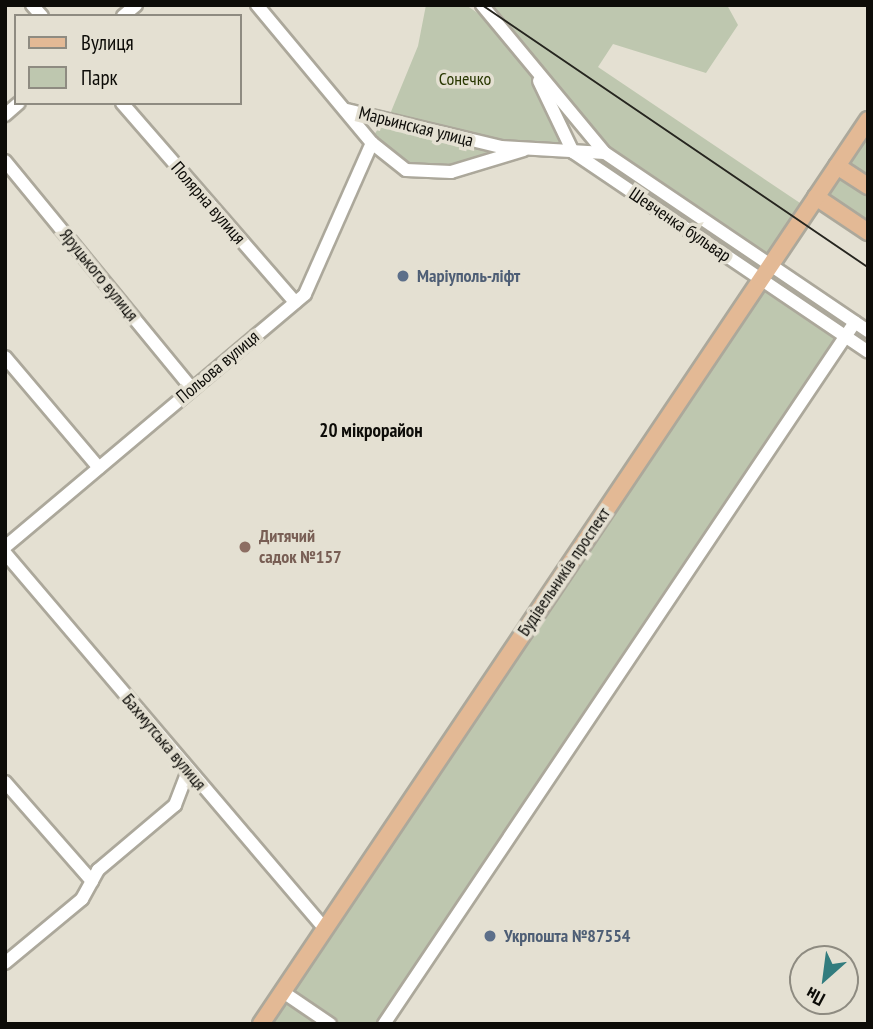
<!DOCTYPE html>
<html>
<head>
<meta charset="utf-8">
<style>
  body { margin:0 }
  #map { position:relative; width:873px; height:1029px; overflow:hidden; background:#e4e0d2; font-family:"PT Sans Narrow",sans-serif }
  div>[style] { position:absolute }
  .green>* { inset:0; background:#bec7af }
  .roads { filter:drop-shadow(2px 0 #aca89b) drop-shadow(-2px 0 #aca89b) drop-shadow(0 2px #aca89b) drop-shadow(0 -2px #aca89b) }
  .minor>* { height:12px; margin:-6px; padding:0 6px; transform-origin:6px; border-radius:6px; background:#fff }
  .major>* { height:16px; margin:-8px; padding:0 8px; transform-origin:8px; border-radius:8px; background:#e3b995 }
  .tram>* { height:2px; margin:-1px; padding:0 1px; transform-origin:1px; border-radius:1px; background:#26251f }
  .dots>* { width:19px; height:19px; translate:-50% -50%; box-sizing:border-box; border:4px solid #e4e0d2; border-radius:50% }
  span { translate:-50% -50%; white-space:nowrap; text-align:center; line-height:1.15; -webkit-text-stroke:7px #e4e0d2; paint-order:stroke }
  .park-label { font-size:18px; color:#293700 }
  .street-label { font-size:18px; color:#0d0c08 }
  .service-label { font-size:18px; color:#4e5e75; font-weight:700 }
  .left { translate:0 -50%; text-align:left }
  .education-label { font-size:18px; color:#785e54; font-weight:700 }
  .neighbourhood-label { font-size:19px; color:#0d0c08; font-weight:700 }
  .frame { position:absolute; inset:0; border:7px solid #0d0c08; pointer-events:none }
  .legend { position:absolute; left:14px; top:14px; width:228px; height:91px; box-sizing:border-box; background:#e4e0d2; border:2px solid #8e8b81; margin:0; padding:9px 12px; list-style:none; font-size:21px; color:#0d0c08 }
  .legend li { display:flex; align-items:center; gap:14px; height:35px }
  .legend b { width:35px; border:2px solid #8e8b81 }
  .north { position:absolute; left:789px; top:945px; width:70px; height:70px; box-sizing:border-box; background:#e4e0d2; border:2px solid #8e8b81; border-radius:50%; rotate:208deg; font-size:19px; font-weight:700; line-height:28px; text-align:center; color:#0d0c08 }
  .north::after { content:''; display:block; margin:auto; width:24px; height:32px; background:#327c7e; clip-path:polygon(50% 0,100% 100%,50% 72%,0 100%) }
</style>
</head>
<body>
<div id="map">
  <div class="green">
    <i style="clip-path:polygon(426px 5px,466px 5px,492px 23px,529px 67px,567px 148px,523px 146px,388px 119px,418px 46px)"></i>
    <i style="clip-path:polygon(488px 5px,727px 5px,738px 25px,706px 73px,613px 44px,598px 67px,803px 205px,768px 258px,609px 149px)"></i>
    <i style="clip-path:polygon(379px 127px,393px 129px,500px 152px,450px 167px,407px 165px,373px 137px)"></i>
    <i style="clip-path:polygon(868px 130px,868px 180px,845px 164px)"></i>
    <i style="clip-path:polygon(606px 158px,742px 251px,736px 259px,600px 166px)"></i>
    <i style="clip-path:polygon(839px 173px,868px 192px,868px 225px,824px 196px)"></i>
    <i style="clip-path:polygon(793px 286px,850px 323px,844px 332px,788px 294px)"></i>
    <i style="clip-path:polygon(762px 288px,838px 339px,379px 1024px,340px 1024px,290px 990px)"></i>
    <i style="clip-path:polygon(283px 1000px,318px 1024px,268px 1024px)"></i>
  </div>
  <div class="roads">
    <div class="minor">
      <i style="left:32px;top:5px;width:15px;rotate:48deg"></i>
      <i style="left:257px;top:5px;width:180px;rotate:50.2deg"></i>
      <i style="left:372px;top:143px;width:43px;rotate:38.5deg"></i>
      <i style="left:406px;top:170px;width:45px;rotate:2.5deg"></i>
      <i style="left:451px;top:172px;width:76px;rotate:-16.8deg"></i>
      <i style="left:482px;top:5px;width:192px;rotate:50.3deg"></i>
      <i style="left:605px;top:153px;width:318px;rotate:34.1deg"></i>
      <i style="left:123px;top:16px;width:17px;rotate:-40deg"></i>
      <i style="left:539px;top:81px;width:79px;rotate:64.4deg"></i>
      <i style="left:573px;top:152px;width:356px;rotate:34.1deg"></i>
      <i style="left:122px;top:103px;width:264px;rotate:49deg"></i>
      <i style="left:347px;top:110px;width:158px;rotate:13.5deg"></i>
      <i style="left:501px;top:147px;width:104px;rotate:3.3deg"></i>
      <i style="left:5px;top:115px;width:18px;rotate:-41deg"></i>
      <i style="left:5px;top:161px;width:295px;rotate:50.6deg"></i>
      <i style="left:5px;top:357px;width:145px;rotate:49.7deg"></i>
      <i style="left:5px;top:547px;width:392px;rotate:-40.1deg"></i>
      <i style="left:305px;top:294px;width:165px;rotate:-66.1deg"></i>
      <i style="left:5px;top:553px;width:494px;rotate:49.6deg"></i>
      <i style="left:5px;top:782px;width:132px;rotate:48.7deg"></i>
      <i style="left:5px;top:963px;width:100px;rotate:-39.7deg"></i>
      <i style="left:82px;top:899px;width:33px;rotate:-61deg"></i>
      <i style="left:98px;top:870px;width:101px;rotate:-40.2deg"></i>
      <i style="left:175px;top:805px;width:36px;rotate:-69deg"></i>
      <i style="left:283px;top:992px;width:57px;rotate:34.2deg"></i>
      <i style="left:384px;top:1024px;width:845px;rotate:-56.14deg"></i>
    </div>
    <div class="major">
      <i style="left:837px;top:166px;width:37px;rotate:33deg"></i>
      <i style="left:816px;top:197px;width:63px;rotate:33.9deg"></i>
      <i style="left:261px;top:1024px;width:1089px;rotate:-56.12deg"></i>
    </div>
  </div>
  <div class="tram">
    <i style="left:482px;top:5px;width:467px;rotate:34.2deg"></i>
  </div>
  <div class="dots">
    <i style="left:403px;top:276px;background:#5c6f8a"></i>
    <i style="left:245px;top:547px;background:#8d6e63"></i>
    <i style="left:490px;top:936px;background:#5c6f8a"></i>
  </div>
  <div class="park-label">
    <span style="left:465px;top:79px">Сонечко</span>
  </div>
  <div class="street-label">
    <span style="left:416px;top:127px;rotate:14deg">Марьинская улица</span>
    <span style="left:208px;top:203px;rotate:49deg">Полярна вулиця</span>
    <span style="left:680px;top:225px;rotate:34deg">Шевченка бульвар</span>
    <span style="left:99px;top:275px;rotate:51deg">Яруцького вулиця</span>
    <span style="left:218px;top:367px;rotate:-40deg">Польова вулиця</span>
    <span style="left:564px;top:572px;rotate:-56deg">Будівельників проспект</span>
    <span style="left:164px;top:742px;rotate:50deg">Бахмутська вулиця</span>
  </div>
  <div class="service-label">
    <span class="left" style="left:417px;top:276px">Маріуполь-ліфт</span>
    <span class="left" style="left:504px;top:936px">Укрпошта №87554</span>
  </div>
  <div class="education-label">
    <span class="left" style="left:259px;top:547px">Дитячий<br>садок №157</span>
  </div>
  <div class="neighbourhood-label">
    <span style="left:371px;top:431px">20 мікрорайон</span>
  </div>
  <div class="frame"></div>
  <ul class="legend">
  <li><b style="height:9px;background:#e3b995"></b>Вулиця</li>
  <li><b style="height:19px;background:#bec7af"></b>Парк</li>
  </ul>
  <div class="north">Пн</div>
</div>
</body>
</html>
